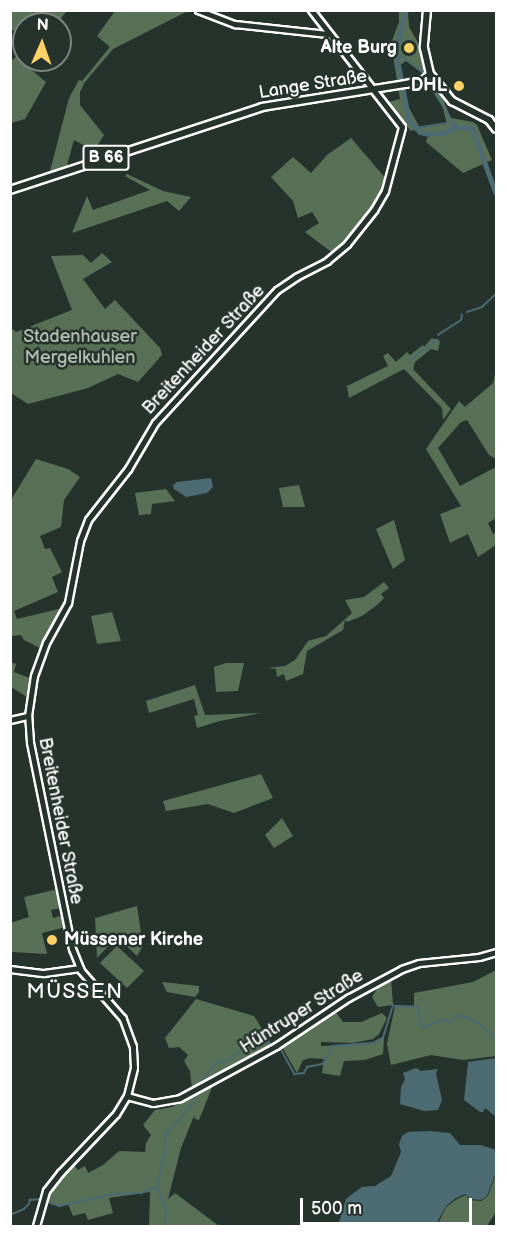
<!DOCTYPE html>
<html>
<head>
<meta charset="utf-8">
<style>
  body { margin:0 }
  #map { position:relative; width:507px; height:1237px; overflow:hidden; background:#26332d; font-family:"Balsamiq Sans",sans-serif }
  div>[style] { position:absolute }
  .green>* { inset:0; background:#587156 }
  .water>* { inset:0; background:#4c6b73 }
  .stream>* { height:1.5px; margin:-0.75px; padding:0 0.75px; transform-origin:0.75px; border-radius:0.75px; background:#4c6b73 }
  .river>* { height:4.5px; margin:-2.25px; padding:0 2.25px; transform-origin:2.25px; border-radius:2.25px; background:#4c6b73 }
  .roads { filter:drop-shadow(2px 0 #fff) drop-shadow(-2px 0 #fff) drop-shadow(0 2px #fff) drop-shadow(0 -2px #fff) }
  .tertiary>* { height:4.5px; margin:-2.25px; padding:0 2.25px; transform-origin:2.25px; border-radius:2.25px; background:#26332d }
  .primary>* { height:6px; margin:-3px; padding:0 3px; transform-origin:3px; border-radius:3px; background:#26332d }
  .dots>* { width:16px; height:16px; translate:-50% -50%; box-sizing:border-box; border:3px solid #26332d; border-radius:50% }
  span { translate:-50% -50%; white-space:nowrap; text-align:center; line-height:1.15; -webkit-text-stroke:5px #26332d; paint-order:stroke }
  .shield-label span { padding:2px 4px; background:#26332d; border:2px solid; border-radius:4px; -webkit-text-stroke-width:0 }
  .shield-label { font-size:16px; color:#fff; font-weight:700 }
  .poi-label { font-size:18px; color:#fff; font-weight:700 }
  .right { translate:-100% -50%; text-align:right }
  .left { translate:0 -50%; text-align:left }
  .street-label { font-size:18px; color:#fff }
  .park-label { font-size:18px; color:#b4bfb3 }
  .quarter-label { font-size:21px; color:#fff; letter-spacing:1.5px }
  .frame { position:absolute; inset:0; border:12px solid #fff; pointer-events:none }
  .north { position:absolute; left:12px; top:12px; width:60px; height:60px; box-sizing:border-box; background:#26332d; border:2px solid #7d8581; border-radius:50%; rotate:2deg; font-size:16px; font-weight:700; line-height:24px; text-align:center; color:#fff }
  .north::after { content:''; display:block; margin:auto; width:21px; height:27px; background:#ffd166; clip-path:polygon(50% 0,100% 100%,50% 72%,0 100%) }
  .scale { position:absolute; left:300px; top:1198px; width:172px; height:27px; box-sizing:border-box; border:3px solid #fff; border-top:0; padding-left:8px; font-size:18px; line-height:21px; white-space:nowrap; color:#fff; -webkit-text-stroke:4px #26332d; paint-order:stroke }
</style>
</head>
<body>
<div id="map">
  <div class="green">
    <i style="clip-path:polygon(67px 11px,56px 24px,24px 24px,24px 40px,11px 29px,11px 11px)"></i>
    <i style="clip-path:polygon(115px 11px,188px 11px,113px 49px,85px 82px,80px 92px,80px 105px,104px 135px,94px 151px,74px 140px,66px 169px,49px 175px,69px 98px,79px 80px,82px 81px,110px 47px,97px 36px)"></i>
    <i style="clip-path:polygon(399px 11px,408px 11px,409px 27px,420px 46px,425px 70px,424px 74px,406px 61px,400px 65px,407px 104px,420px 128px,447px 124px,442px 105px,426px 81px,442px 97px,451px 118px,473px 122px,477px 125px,492px 160px,463px 173px,426px 142px,428px 136px,413px 130px,411px 131px,385px 103px,400px 99px,391px 43px,399px 22px)"></i>
    <i style="clip-path:polygon(16px 57px,46px 82px,25px 119px,11px 123px,11px 61px)"></i>
    <i style="clip-path:polygon(351px 138px,387px 180px,371px 212px,334px 254px,305px 232px,319px 223px,312px 212px,298px 218px,293px 201px,271px 177px,293px 157px,311px 173px,327px 155px)"></i>
    <i style="clip-path:polygon(127px 174px,163px 191px,191px 197px,179px 211px,167px 201px,72px 233px,87px 196px,93px 210px,150px 190px,125px 176px)"></i>
    <i style="clip-path:polygon(102px 253px,112px 262px,83px 279px,105px 309px,115px 300px,160px 348px,162px 355px,138px 382px,118px 374px,88px 388px,28px 404px,11px 393px,11px 328px,16px 332px,72px 310px,51px 256px,83px 255px,91px 263px)"></i>
    <i style="clip-path:polygon(432px 338px,440px 341px,438px 351px,431px 349px,415px 362px,413px 369px,451px 409px,443px 420px,442px 408px,404px 369px,349px 398px,347px 386px,388px 366px,383px 356px,388px 353px,396px 362px,407px 352px,410px 355px,423px 345px,424px 347px)"></i>
    <i style="clip-path:polygon(496px 369px,496px 459px,489px 455px,467px 420px,461px 422px,438px 448px,460px 486px,496px 467px,496px 518px,488px 523px,493px 534px,496px 532px,496px 545px,478px 557px,468px 534px,450px 543px,440px 514px,461px 506px,426px 449px,459px 401px,465px 407px,493px 383px)"></i>
    <i style="clip-path:polygon(36px 459px,68px 469px,80px 477px,64px 500px,61px 527px,40px 536px,45px 549px,50px 548px,62px 572px,52px 577px,58px 592px,14px 611px,17px 619px,63px 608px,40px 648px,24px 640px,21px 635px,12px 636px,10px 639px,11px 500px)"></i>
    <i style="clip-path:polygon(299px 485px,305px 507px,283px 507px,279px 488px)"></i>
    <i style="clip-path:polygon(166px 489px,175px 501px,152px 504px,151px 514px,139px 515px,135px 493px)"></i>
    <i style="clip-path:polygon(394px 520px,405px 560px,393px 569px,376px 529px)"></i>
    <i style="clip-path:polygon(384px 582px,389px 588px,381px 594px,384px 598px,377px 605px,362px 616px,347px 622px,345px 620px,343px 630px,307px 651px,303px 674px,286px 681px,284px 674px,277px 677px,276px 669px,268px 668px,285px 666px,295px 660px,308px 641px,326px 636px,352px 613px,345px 600px,364px 597px)"></i>
    <i style="clip-path:polygon(112px 612px,121px 641px,97px 644px,91px 616px)"></i>
    <i style="clip-path:polygon(10px 662px,16px 664px,14px 672px,32px 679px,27px 697px,11px 687px)"></i>
    <i style="clip-path:polygon(226px 663px,244px 663px,238px 691px,216px 692px,214px 667px)"></i>
    <i style="clip-path:polygon(195px 685px,205px 715px,261px 713px,220px 721px,197px 728px,194px 716px,198px 715px,194px 699px,149px 713px,146px 701px)"></i>
    <i style="clip-path:polygon(261px 774px,273px 798px,234px 813px,208px 804px,166px 811px,163px 801px)"></i>
    <i style="clip-path:polygon(282px 818px,293px 836px,274px 848px,265px 835px)"></i>
    <i style="clip-path:polygon(54px 890px,58px 892px,62px 908px,51px 910px,53px 918px,63px 915px,66px 927px,42px 933px,47px 954px,12px 952px,10px 923px,29px 917px,24px 897px)"></i>
    <i style="clip-path:polygon(137px 906px,143px 946px,137px 956px,117px 937px,97px 958px,95px 918px)"></i>
    <i style="clip-path:polygon(117px 946px,144px 971px,127px 988px,100px 963px)"></i>
    <i style="clip-path:polygon(496px 970px,496px 1056px,463px 1060px,431px 1055px,391px 1065px,387px 1044px,395px 1006px,414px 1006px,414px 993px,473px 982px)"></i>
    <i style="clip-path:polygon(391px 978px,393px 1005px,378px 1007px,372px 997px,381px 982px)"></i>
    <i style="clip-path:polygon(162px 982px,199px 986px,199px 992px,195px 997px,167px 992px)"></i>
    <i style="clip-path:polygon(196px 999px,254px 1016px,272px 1045px,192px 1089px,190px 1071px,184px 1061px,188px 1055px,179px 1047px,169px 1048px,165px 1038px)"></i>
    <i style="clip-path:polygon(335px 1011px,343px 1022px,361px 1022px,382px 1013px,387px 1018px,379px 1034px,373px 1039px,353px 1043px,321px 1042px,321px 1046px,373px 1044px,384px 1038px,383px 1054px,365px 1060px,344px 1061px,340px 1076px,322px 1073px,324px 1059px,310px 1058px,303px 1060px,297px 1073px,282px 1047px)"></i>
    <i style="clip-path:polygon(213px 1085px,199px 1120px,195px 1119px,194px 1116px,181px 1148px,168px 1199px,175px 1193px,219px 1226px,149px 1226px,150px 1192px,109px 1198px,113px 1213px,88px 1220px,85px 1213px,73px 1216px,68px 1204px,58px 1206px,45px 1200px,57px 1180px,72px 1163px,78px 1170px,85px 1166px,88px 1173px,103px 1165px,119px 1151px,145px 1152px,146px 1143px,151px 1135px,143px 1125px,155px 1110px,172px 1107px)"></i>
    <i style="clip-path:polygon(496px 1174px,496px 1212px,487px 1226px,437px 1226px,446px 1207px,457px 1199px,466px 1195px,470px 1200px,481px 1201px,488px 1196px)"></i>
  </div>
  <div class="water">
    <i style="clip-path:polygon(211px 478px,213px 487px,207px 493px,186px 497px,174px 489px,173px 485px,177px 482px)"></i>
    <i style="clip-path:polygon(496px 1058px,496px 1115px,495px 1116px,485px 1108px,483px 1112px,480px 1112px,464px 1100px,468px 1062px)"></i>
    <i style="clip-path:polygon(416px 1068px,421px 1071px,438px 1069px,436px 1074px,442px 1100px,438px 1110px,424px 1111px,400px 1104px,401px 1087px,405px 1079px,403px 1073px)"></i>
    <i style="clip-path:polygon(430px 1131px,450px 1133px,460px 1145px,481px 1145px,496px 1150px,496px 1172px,487px 1196px,481px 1200px,471px 1199px,465px 1194px,456px 1198px,446px 1206px,435px 1226px,338px 1226px,346px 1199px,352px 1194px,362px 1187px,375px 1186px,391px 1176px,401px 1152px,399px 1144px,402px 1136px,408px 1132px)"></i>
  </div>
  <div class="stream">
    <i style="left:396px;top:52px;width:35px;rotate:37deg"></i>
    <i style="left:428px;top:81px;width:54px;rotate:58.7deg"></i>
    <i style="left:416px;top:128px;width:33px;rotate:-9deg"></i>
    <i style="left:449px;top:123px;width:7px;rotate:34deg"></i>
    <i style="left:467px;top:312px;width:16px;rotate:-18deg"></i>
    <i style="left:482px;top:307px;width:19px;rotate:-43deg"></i>
    <i style="left:438px;top:335px;width:27px;rotate:-33deg"></i>
    <i style="left:461px;top:320px;width:5px;rotate:-79deg"></i>
    <i style="left:410px;top:360px;width:34px;rotate:-37deg"></i>
    <i style="left:395px;top:1006px;width:23px;rotate:2deg"></i>
    <i style="left:418px;top:1007px;width:21px;rotate:79deg"></i>
    <i style="left:422px;top:1028px;width:24px;rotate:-22deg"></i>
    <i style="left:444px;top:1019px;width:6px;rotate:31deg"></i>
    <i style="left:449px;top:1022px;width:11px;rotate:-38deg"></i>
    <i style="left:458px;top:1015px;width:17px;rotate:17deg"></i>
    <i style="left:474px;top:1020px;width:28px;rotate:38deg"></i>
    <i style="left:281px;top:1049px;width:29px;rotate:61deg"></i>
    <i style="left:295px;top:1074px;width:9px;rotate:-6deg"></i>
    <i style="left:304px;top:1073px;width:7px;rotate:-63deg"></i>
    <i style="left:307px;top:1067px;width:16px;rotate:-11deg"></i>
    <i style="left:323px;top:1064px;width:20px;rotate:-63deg"></i>
    <i style="left:332px;top:1046px;width:41px;rotate:-4.2deg"></i>
    <i style="left:373px;top:1043px;width:11px;rotate:-27deg"></i>
    <i style="left:383px;top:1038px;width:34px;rotate:-73deg"></i>
    <i style="left:198px;top:1086px;width:29px;rotate:-52deg"></i>
    <i style="left:216px;top:1063px;width:12px;rotate:-9deg"></i>
    <i style="left:228px;top:1061px;width:23px;rotate:-38deg"></i>
    <i style="left:246px;top:1047px;width:19px;rotate:-16deg"></i>
    <i style="left:264px;top:1042px;width:7px;rotate:16deg"></i>
    <i style="left:194px;top:1104px;width:10px;rotate:-84deg"></i>
    <i style="left:46px;top:1201px;width:14px;rotate:21deg"></i>
    <i style="left:59px;top:1206px;width:57px;rotate:-12.1deg"></i>
    <i style="left:115px;top:1194px;width:26px;rotate:-2deg"></i>
    <i style="left:141px;top:1193px;width:17px;rotate:-21deg"></i>
    <i style="left:165px;top:1208px;width:22px;rotate:-111deg"></i>
    <i style="left:157px;top:1187px;width:34px;rotate:-78deg"></i>
    <i style="left:164px;top:1154px;width:18px;rotate:-87deg"></i>
    <i style="left:165px;top:1136px;width:41px;rotate:-48.9deg"></i>
    <i style="left:10px;top:1215px;width:15px;rotate:-23deg"></i>
    <i style="left:24px;top:1209px;width:7px;rotate:-45deg"></i>
    <i style="left:29px;top:1204px;width:4px;rotate:-76deg"></i>
    <i style="left:30px;top:1200px;width:10px;rotate:-6deg"></i>
    <i style="left:164px;top:1226px;width:17px;rotate:-83deg"></i>
  </div>
  <div class="river">
    <i style="left:406px;top:10px;width:43px;rotate:103.4deg"></i>
    <i style="left:396px;top:52px;width:69px;rotate:79.2deg"></i>
    <i style="left:409px;top:120px;width:16px;rotate:47deg"></i>
    <i style="left:420px;top:132px;width:9px;rotate:13deg"></i>
    <i style="left:429px;top:134px;width:12px"></i>
    <i style="left:441px;top:134px;width:17px;rotate:-25deg"></i>
    <i style="left:456px;top:127px;width:16px;rotate:4deg"></i>
    <i style="left:472px;top:128px;width:69px;rotate:69.7deg"></i>
  </div>
  <div class="roads">
    <div class="tertiary">
      <i style="left:198px;top:10px;width:40px;rotate:21deg"></i>
      <i style="left:235px;top:24px;width:95px;rotate:6.1deg"></i>
      <i style="left:10px;top:720px;width:18px;rotate:-13deg"></i>
      <i style="left:10px;top:969px;width:34px;rotate:7deg"></i>
      <i style="left:44px;top:973px;width:36px;rotate:-8deg"></i>
      <i style="left:127px;top:1096px;width:27px;rotate:15deg"></i>
      <i style="left:153px;top:1103px;width:27px;rotate:-10deg"></i>
      <i style="left:180px;top:1098px;width:109px;rotate:-28.4deg"></i>
      <i style="left:276px;top:1046px;width:87px;rotate:-33.7deg"></i>
      <i style="left:348px;top:998px;width:61px;rotate:-28.2deg"></i>
      <i style="left:402px;top:969px;width:18px;rotate:-19deg"></i>
      <i style="left:419px;top:963px;width:60px;rotate:-5.7deg"></i>
      <i style="left:479px;top:957px;width:18px;rotate:-16deg"></i>
      <i style="left:36px;top:1226px;width:36px;rotate:-74deg"></i>
      <i style="left:46px;top:1191px;width:23px;rotate:-52deg"></i>
      <i style="left:60px;top:1173px;width:81px;rotate:-46.5deg"></i>
      <i style="left:116px;top:1114px;width:21px;rotate:-59deg"></i>
      <i style="left:127px;top:1096px;width:29px;rotate:-76deg"></i>
      <i style="left:134px;top:1068px;width:21px;rotate:-93deg"></i>
      <i style="left:133px;top:1047px;width:30px;rotate:-110deg"></i>
      <i style="left:123px;top:1019px;width:64px;rotate:-131.2deg"></i>
      <i style="left:81px;top:971px;width:24px;rotate:-112deg"></i>
      <i style="left:72px;top:949px;width:211px;rotate:-101.5deg"></i>
      <i style="left:30px;top:742px;width:26px;rotate:-94deg"></i>
      <i style="left:28px;top:716px;width:40px;rotate:-81.5deg"></i>
      <i style="left:34px;top:676px;width:35px;rotate:-70deg"></i>
      <i style="left:46px;top:643px;width:46px;rotate:-61.2deg"></i>
      <i style="left:68px;top:603px;width:63px;rotate:-79deg"></i>
      <i style="left:80px;top:541px;width:22px;rotate:-69deg"></i>
      <i style="left:88px;top:520px;width:65px;rotate:-51.9deg"></i>
      <i style="left:128px;top:469px;width:53px;rotate:-59.6deg"></i>
      <i style="left:155px;top:423px;width:180px;rotate:-47.5deg"></i>
      <i style="left:277px;top:290px;width:23px;rotate:-34deg"></i>
      <i style="left:296px;top:277px;width:35px;rotate:-27deg"></i>
      <i style="left:327px;top:261px;width:26px;rotate:-40deg"></i>
      <i style="left:347px;top:244px;width:43px;rotate:-51.5deg"></i>
      <i style="left:374px;top:210px;width:22px;rotate:-60deg"></i>
      <i style="left:385px;top:191px;width:66px;rotate:-75.1deg"></i>
      <i style="left:402px;top:127px;width:148px;rotate:-127.9deg"></i>
    </div>
    <div class="primary">
      <i style="left:427px;top:10px;width:38px;rotate:95deg"></i>
      <i style="left:424px;top:48px;width:27px;rotate:77deg"></i>
      <i style="left:430px;top:74px;width:35px;rotate:51deg"></i>
      <i style="left:452px;top:101px;width:42px;rotate:27.2deg"></i>
      <i style="left:489px;top:120px;width:11px;rotate:52deg"></i>
      <i style="left:10px;top:190px;width:265px;rotate:-18.2deg"></i>
      <i style="left:262px;top:107px;width:146px;rotate:-9.1deg"></i>
      <i style="left:406px;top:84px;width:18px;rotate:-13deg"></i>
      <i style="left:424px;top:80px;width:8px;rotate:-45deg"></i>
    </div>
  </div>
  <div class="dots">
    <i style="left:409px;top:48px;background:#ffd166"></i>
    <i style="left:459px;top:86px;background:#ffd166"></i>
    <i style="left:52px;top:940px;background:#ffd166"></i>
  </div>
  <div class="shield-label">
    <span style="left:106px;top:158px">B 66</span>
  </div>
  <div class="poi-label">
    <span class="right" style="left:397px;top:48px">Alte Burg</span>
    <span class="right" style="left:447px;top:86px">DHL</span>
    <span class="left" style="left:64px;top:940px">Müssener Kirche</span>
  </div>
  <div class="street-label">
    <span style="left:313px;top:85px;rotate:-9deg">Lange Straße</span>
    <span style="left:204px;top:350px;rotate:-47deg">Breitenheider Straße</span>
    <span style="left:60px;top:821px;rotate:79deg">Breitenheider Straße</span>
    <span style="left:302px;top:1012px;rotate:-32deg">Hüntruper Straße</span>
  </div>
  <div class="park-label">
    <span style="left:80px;top:348px">Stadenhauser<br>Mergelkuhlen</span>
  </div>
  <div class="quarter-label">
    <span style="left:75px;top:992px">MÜSSEN</span>
  </div>
  <div class="frame"></div>
  <div class="north">N</div>
  <div class="scale">500 m</div>
</div>
</body>
</html>
